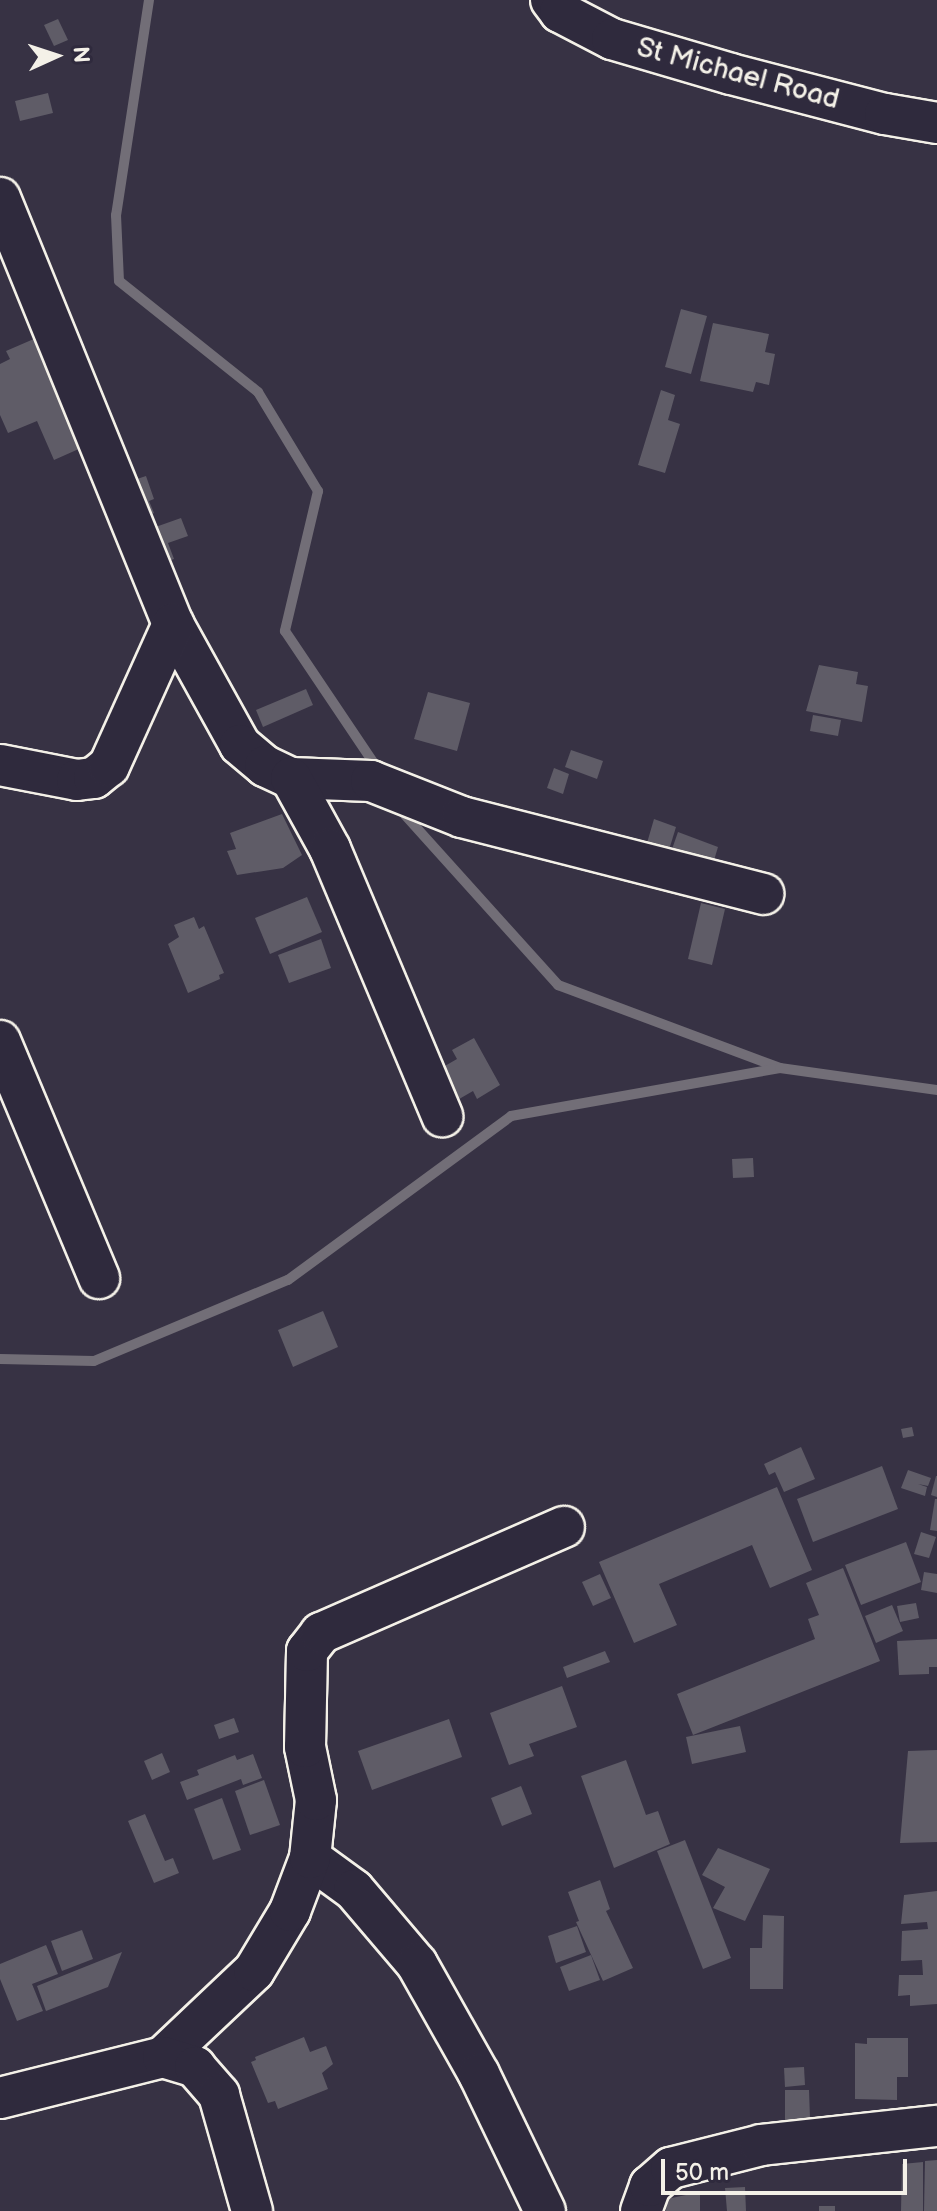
<!DOCTYPE html>
<html>
<head>
<meta charset="utf-8">
<style>
  body { margin:0 }
  #map { position:relative; width:937px; height:2211px; overflow:hidden; background:#373244; font-family:"Balsamiq Sans",sans-serif }
  div>[style] { position:absolute }
  .stream>* { height:10px; margin:-5px; padding:0 5px; transform-origin:5px; border-radius:5px; background:#726e77 }
  .building>* { inset:0; background:#5f5c67 }
  .roads { filter:drop-shadow(2px 0 #f4f1e8) drop-shadow(-2px 0 #f4f1e8) drop-shadow(0 2px #f4f1e8) drop-shadow(0 -2px #f4f1e8) }
  .street>* { height:40px; margin:-20px; padding:0 20px; transform-origin:20px; border-radius:20px; background:#2f2a3d }
  span { translate:-50% -50%; white-space:nowrap; text-align:center; line-height:1.15; -webkit-text-stroke:6px #2f2a3d; paint-order:stroke }
  .street-label { font-size:28px; color:#f4f1e8 }
  .north { position:absolute; left:16px; top:16px; width:80px; height:80px; -webkit-text-stroke:6px #2f2a3d; paint-order:stroke; rotate:87deg; font-size:22px; font-weight:700; line-height:32px; text-align:center; color:#f4f1e8 }
  .north::after { content:''; display:block; margin:auto; width:28px; height:36px; background:#f4f1e8; clip-path:polygon(50% 0,100% 100%,50% 72%,0 100%) }
  .scale { position:absolute; left:661px; top:2159px; width:246px; height:36px; box-sizing:border-box; border:4px solid #f4f1e8; border-top:0; padding-left:10px; font-size:24px; line-height:28px; white-space:nowrap; color:#f4f1e8; -webkit-text-stroke:6px #2f2a3d; paint-order:stroke }
</style>
</head>
<body>
<div id="map">
  <div class="stream">
    <i style="left:149px;top:0;width:218px;rotate:98.7deg"></i>
    <i style="left:116px;top:215px;width:66px;rotate:87.4deg"></i>
    <i style="left:119px;top:281px;width:178px;rotate:38.6deg"></i>
    <i style="left:258px;top:392px;width:116px;rotate:58.8deg"></i>
    <i style="left:318px;top:491px;width:144px;rotate:103.3deg"></i>
    <i style="left:285px;top:631px;width:165px;rotate:56.1deg"></i>
    <i style="left:405px;top:815px;width:229px;rotate:48deg"></i>
    <i style="left:558px;top:985px;width:237px;rotate:20.5deg"></i>
    <i style="left:0;top:1359px;width:94px;rotate:1.2deg"></i>
    <i style="left:94px;top:1361px;width:210px;rotate:-22.7deg"></i>
    <i style="left:288px;top:1280px;width:277px;rotate:-36.3deg"></i>
    <i style="left:511px;top:1116px;width:273px;rotate:-10.1deg"></i>
    <i style="left:780px;top:1068px;width:159px;rotate:8deg"></i>
  </div>
  <div class="building">
    <i style="clip-path:polygon(58px 19px,68px 40px,54px 46px,44px 25px)"></i>
    <i style="clip-path:polygon(48px 93px,53px 113px,20px 121px,15px 101px)"></i>
    <i style="clip-path:polygon(681px 309px,707px 316px,691px 374px,665px 367px)"></i>
    <i style="clip-path:polygon(713px 323px,769px 334px,765px 352px,775px 354px,769px 385px,756px 382px,753px 392px,700px 381px)"></i>
    <i style="clip-path:polygon(43px 335px,90px 444px,54px 460px,37px 421px,8px 433px,0 415px,0 364px,10px 359px,6px 351px)"></i>
    <i style="clip-path:polygon(661px 390px,675px 395px,668px 420px,680px 424px,665px 473px,638px 465px)"></i>
    <i style="clip-path:polygon(146px 476px,154px 499px,149px 501px,154px 513px,138px 519px,125px 483px)"></i>
    <i style="clip-path:polygon(181px 518px,188px 536px,168px 543px,174px 559px,159px 564px,147px 530px)"></i>
    <i style="clip-path:polygon(819px 665px,858px 672px,856px 684px,868px 686px,862px 722px,806px 711px)"></i>
    <i style="clip-path:polygon(306px 689px,313px 705px,263px 727px,256px 710px)"></i>
    <i style="clip-path:polygon(428px 692px,470px 703px,457px 751px,414px 739px)"></i>
    <i style="clip-path:polygon(813px 715px,841px 720px,838px 736px,810px 731px)"></i>
    <i style="clip-path:polygon(571px 750px,603px 761px,597px 779px,565px 767px)"></i>
    <i style="clip-path:polygon(554px 768px,569px 774px,563px 794px,547px 788px)"></i>
    <i style="clip-path:polygon(282px 814px,302px 855px,283px 868px,237px 875px,227px 851px,236px 849px,230px 833px)"></i>
    <i style="clip-path:polygon(654px 819px,676px 827px,669px 850px,647px 843px)"></i>
    <i style="clip-path:polygon(678px 832px,718px 847px,712px 867px,671px 852px)"></i>
    <i style="clip-path:polygon(307px 897px,322px 932px,270px 954px,255px 918px)"></i>
    <i style="clip-path:polygon(701px 903px,725px 909px,712px 965px,688px 959px)"></i>
    <i style="clip-path:polygon(194px 917px,199px 929px,204px 926px,224px 973px,219px 975px,220px 979px,188px 993px,168px 944px,179px 937px,174px 925px)"></i>
    <i style="clip-path:polygon(321px 939px,331px 968px,289px 983px,278px 955px)"></i>
    <i style="clip-path:polygon(474px 1038px,500px 1085px,477px 1099px,473px 1091px,454px 1102px,436px 1071px,457px 1059px,452px 1050px)"></i>
    <i style="clip-path:polygon(753px 1158px,754px 1177px,733px 1178px,732px 1159px)"></i>
    <i style="clip-path:polygon(323px 1311px,338px 1347px,293px 1367px,278px 1330px)"></i>
    <i style="clip-path:polygon(912px 1427px,914px 1436px,903px 1438px,901px 1429px)"></i>
    <i style="clip-path:polygon(801px 1447px,815px 1479px,784px 1492px,775px 1472px,769px 1475px,764px 1464px)"></i>
    <i style="clip-path:polygon(882px 1466px,898px 1509px,813px 1542px,797px 1499px)"></i>
    <i style="clip-path:polygon(908px 1470px,931px 1478px,928px 1486px,918px 1484px,927px 1487px,925px 1496px,901px 1488px)"></i>
    <i style="clip-path:polygon(936px 1476px,937px 1476px,937px 1497px,931px 1495px)"></i>
    <i style="clip-path:polygon(777px 1487px,812px 1570px,770px 1588px,752px 1545px,659px 1584px,677px 1625px,634px 1643px,599px 1562px)"></i>
    <i style="clip-path:polygon(935px 1499px,937px 1499px,937px 1531px,930px 1530px)"></i>
    <i style="clip-path:polygon(921px 1532px,936px 1537px,929px 1558px,914px 1554px)"></i>
    <i style="clip-path:polygon(906px 1542px,921px 1582px,861px 1605px,845px 1565px)"></i>
    <i style="clip-path:polygon(843px 1568px,880px 1661px,693px 1735px,677px 1694px,815px 1639px,808px 1619px,819px 1615px,806px 1583px)"></i>
    <i style="clip-path:polygon(924px 1572px,937px 1574px,937px 1593px,921px 1590px)"></i>
    <i style="clip-path:polygon(600px 1574px,611px 1598px,593px 1606px,582px 1582px)"></i>
    <i style="clip-path:polygon(916px 1603px,919px 1618px,900px 1622px,897px 1606px)"></i>
    <i style="clip-path:polygon(892px 1605px,903px 1631px,876px 1643px,865px 1616px)"></i>
    <i style="clip-path:polygon(937px 1639px,937px 1667px,929px 1667px,929px 1674px,899px 1675px,897px 1641px)"></i>
    <i style="clip-path:polygon(605px 1651px,610px 1662px,567px 1678px,563px 1667px)"></i>
    <i style="clip-path:polygon(562px 1686px,577px 1727px,529px 1744px,534px 1756px,509px 1765px,490px 1713px)"></i>
    <i style="clip-path:polygon(234px 1718px,239px 1732px,219px 1739px,214px 1725px)"></i>
    <i style="clip-path:polygon(449px 1719px,462px 1757px,372px 1790px,358px 1751px)"></i>
    <i style="clip-path:polygon(740px 1726px,746px 1752px,692px 1764px,686px 1737px)"></i>
    <i style="clip-path:polygon(937px 1750px,937px 1842px,900px 1843px,908px 1751px)"></i>
    <i style="clip-path:polygon(162px 1753px,170px 1772px,152px 1780px,144px 1761px)"></i>
    <i style="clip-path:polygon(253px 1754px,262px 1778px,243px 1785px,241px 1779px,187px 1800px,180px 1782px,199px 1775px,197px 1770px,235px 1755px,237px 1760px)"></i>
    <i style="clip-path:polygon(626px 1760px,646px 1815px,658px 1811px,670px 1844px,614px 1868px,581px 1776px)"></i>
    <i style="clip-path:polygon(264px 1780px,280px 1825px,250px 1835px,235px 1791px)"></i>
    <i style="clip-path:polygon(521px 1786px,532px 1814px,502px 1826px,491px 1798px)"></i>
    <i style="clip-path:polygon(222px 1798px,241px 1850px,213px 1860px,194px 1809px)"></i>
    <i style="clip-path:polygon(145px 1814px,165px 1861px,173px 1858px,179px 1873px,154px 1883px,128px 1821px)"></i>
    <i style="clip-path:polygon(685px 1840px,731px 1958px,703px 1969px,657px 1851px)"></i>
    <i style="clip-path:polygon(718px 1848px,770px 1869px,745px 1921px,713px 1908px,725px 1887px,702px 1875px)"></i>
    <i style="clip-path:polygon(600px 1880px,610px 1909px,606px 1911px,633px 1968px,603px 1981px,576px 1922px,579px 1921px,568px 1892px)"></i>
    <i style="clip-path:polygon(937px 1891px,937px 2004px,910px 2006px,910px 1995px,898px 1996px,899px 1975px,923px 1975px,922px 1960px,901px 1961px,902px 1931px,928px 1929px,927px 1922px,901px 1924px,904px 1895px)"></i>
    <i style="clip-path:polygon(763px 1915px,784px 1916px,783px 1989px,750px 1989px,750px 1948px,762px 1948px)"></i>
    <i style="clip-path:polygon(577px 1926px,586px 1952px,556px 1963px,548px 1936px)"></i>
    <i style="clip-path:polygon(82px 1930px,93px 1959px,62px 1971px,51px 1941px)"></i>
    <i style="clip-path:polygon(46px 1945px,58px 1974px,32px 1984px,43px 2011px,17px 2021px,0 1979px,0 1964px)"></i>
    <i style="clip-path:polygon(122px 1952px,108px 1987px,46px 2011px,37px 1986px)"></i>
    <i style="clip-path:polygon(591px 1955px,600px 1980px,569px 1991px,560px 1967px)"></i>
    <i style="clip-path:polygon(304px 2037px,310px 2052px,326px 2046px,333px 2064px,322px 2073px,328px 2089px,278px 2109px,275px 2101px,268px 2103px,251px 2062px,256px 2060px,255px 2057px)"></i>
    <i style="clip-path:polygon(867px 2038px,908px 2038px,908px 2077px,897px 2077px,897px 2100px,855px 2099px,855px 2043px,867px 2044px)"></i>
    <i style="clip-path:polygon(804px 2067px,805px 2085px,785px 2087px,784px 2068px)"></i>
    <i style="clip-path:polygon(785px 2090px,809px 2090px,810px 2118px,823px 2116px,826px 2133px,785px 2136px)"></i>
    <i style="clip-path:polygon(937px 2160px,937px 2211px,924px 2211px,925px 2161px)"></i>
    <i style="clip-path:polygon(923px 2162px,923px 2211px,901px 2211px,902px 2164px)"></i>
    <i style="clip-path:polygon(745px 2187px,746px 2211px,727px 2211px,725px 2188px)"></i>
    <i style="clip-path:polygon(700px 2192px,700px 2211px,666px 2211px,667px 2199px)"></i>
    <i style="clip-path:polygon(819px 2206px,835px 2206px,835px 2211px,819px 2211px)"></i>
  </div>
  <div class="roads">
    <div class="street">
      <i style="left:551px;top:0;width:15px;rotate:53deg"></i>
      <i style="left:560px;top:12px;width:59px;rotate:27.4deg"></i>
      <i style="left:612px;top:39px;width:124px;rotate:16.4deg"></i>
      <i style="left:731px;top:74px;width:159px;rotate:14.6deg"></i>
      <i style="left:885px;top:114px;width:53px;rotate:9.8deg"></i>
      <i style="left:0;top:198px;width:460px;rotate:67.9deg"></i>
      <i style="left:173px;top:624px;width:138px;rotate:61deg"></i>
      <i style="left:240px;top:745px;width:33px;rotate:40deg"></i>
      <i style="left:265px;top:766px;width:29px;rotate:25deg"></i>
      <i style="left:291px;top:778px;width:80px;rotate:2.1deg"></i>
      <i style="left:371px;top:781px;width:98px;rotate:21.6deg"></i>
      <i style="left:462px;top:817px;width:311px;rotate:14.3deg"></i>
      <i style="left:0;top:765px;width:78px;rotate:11deg"></i>
      <i style="left:77px;top:780px;width:17px;rotate:-7deg"></i>
      <i style="left:94px;top:778px;width:19px;rotate:-39deg"></i>
      <i style="left:109px;top:766px;width:156px;rotate:-65.7deg"></i>
      <i style="left:291px;top:778px;width:81px;rotate:61.2deg"></i>
      <i style="left:330px;top:849px;width:290px;rotate:67.2deg"></i>
      <i style="left:0;top:1041px;width:257px;rotate:67.3deg"></i>
      <i style="left:310px;top:1858px;width:54px;rotate:36deg"></i>
      <i style="left:354px;top:1890px;width:97px;rotate:49.6deg"></i>
      <i style="left:417px;top:1964px;width:126px;rotate:60.6deg"></i>
      <i style="left:479px;top:2074px;width:152px;rotate:64.3deg"></i>
      <i style="left:163px;top:2057px;width:125px;rotate:-43.4deg"></i>
      <i style="left:254px;top:1971px;width:70px;rotate:-59deg"></i>
      <i style="left:290px;top:1911px;width:57px;rotate:-69.3deg"></i>
      <i style="left:310px;top:1858px;width:58px;rotate:-84.1deg"></i>
      <i style="left:316px;top:1800px;width:54px;rotate:-101.7deg"></i>
      <i style="left:305px;top:1747px;width:96px;rotate:-88.8deg"></i>
      <i style="left:307px;top:1651px;width:23px;rotate:-52deg"></i>
      <i style="left:321px;top:1633px;width:265px;rotate:-23.6deg"></i>
      <i style="left:0;top:2098px;width:168px;rotate:-14.1deg"></i>
      <i style="left:163px;top:2057px;width:34px;rotate:17deg"></i>
      <i style="left:195px;top:2067px;width:37px;rotate:49deg"></i>
      <i style="left:219px;top:2095px;width:121px;rotate:74.1deg"></i>
      <i style="left:641px;top:2211px;width:27px;rotate:-70deg"></i>
      <i style="left:650px;top:2186px;width:28px;rotate:-41deg"></i>
      <i style="left:671px;top:2168px;width:93px;rotate:-14.3deg"></i>
      <i style="left:761px;top:2145px;width:177px;rotate:-6.2deg"></i>
    </div>
  </div>
  <div class="street-label">
    <span style="left:738px;top:74px;rotate:15deg">St Michael Road</span>
  </div>
  <div class="north">N</div>
  <div class="scale">50 m</div>
</div>
</body>
</html>
